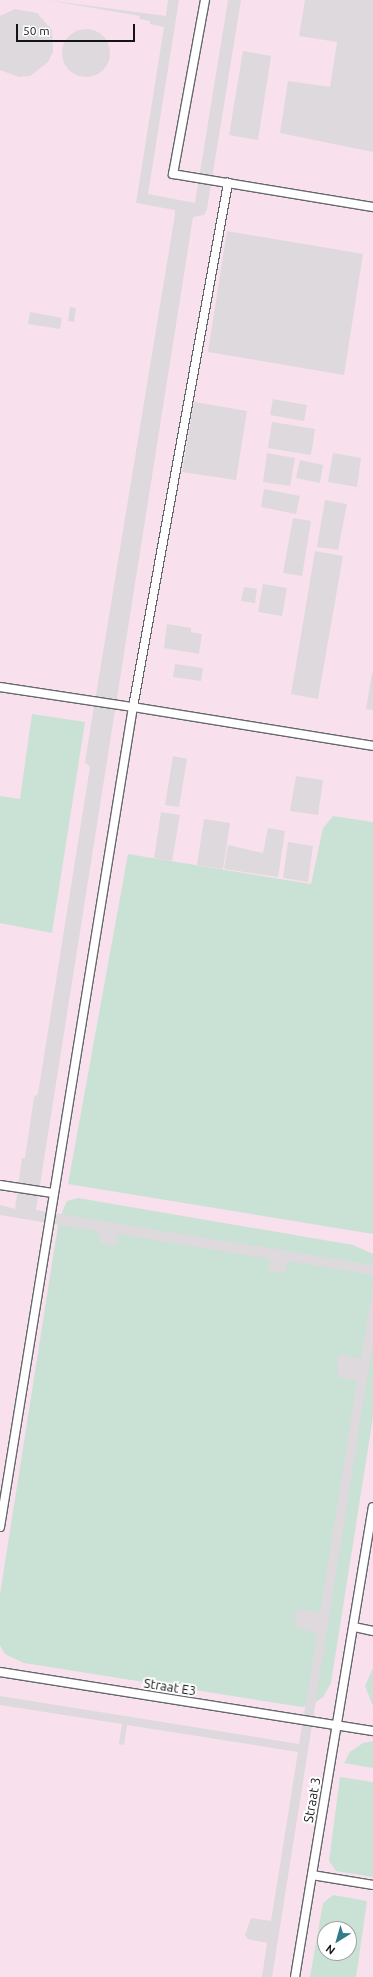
<!DOCTYPE html>
<html>
<head>
<meta charset="utf-8">
<style>
  body { margin:0 }
  #map { position:relative; width:373px; height:1977px; overflow:hidden; background:#eef3f7; font-family:Ubuntu,sans-serif }
  div>[style] { position:absolute }
  .industrial>* { inset:0; background:#f8e1ed }
  .green>* { inset:0; background:#cae1d5 }
  .building>* { inset:0; background:#ddd9dd }
  .round { border-radius:50% }
  .roads { filter:drop-shadow(1px 0 #64686c) drop-shadow(-1px 0 #64686c) drop-shadow(0 1px #64686c) drop-shadow(0 -1px #64686c) }
  .service>* { height:8px; margin:-4px; padding:0 4px; transform-origin:4px; border-radius:4px; background:#fff }
  span { translate:-50% -50%; white-space:nowrap; text-align:center; line-height:1.15; -webkit-text-stroke:4px #fff; paint-order:stroke }
  .street-label { font-size:13px; color:#131416 }
  .north { position:absolute; left:317px; top:1921px; width:40px; height:40px; box-sizing:border-box; background:#fff; border:1px solid #a1a1a2; border-radius:50%; rotate:217deg; font-size:11px; font-weight:700; line-height:16px; text-align:center; color:#131416 }
  .north::after { content:''; display:block; margin:auto; width:14px; height:18px; background:#357a88; clip-path:polygon(50% 0,100% 100%,50% 72%,0 100%) }
  .scale { position:absolute; left:16px; top:24px; width:119px; height:18px; box-sizing:border-box; border:2px solid #131416; border-top:0; padding-left:5px; font-size:12px; line-height:14px; white-space:nowrap; color:#131416; -webkit-text-stroke:3px #fff; paint-order:stroke }
</style>
</head>
<body>
<div id="map">
  <div class="industrial">
    <i style="clip-path:polygon(evenodd,0 0,373px 0,373px 1977px,0 1977px,0 0,325px 1929px,349px 1929px,349px 1953px,325px 1953px,325px 1929px)"></i>
  </div>
  <div class="green">
    <i style="clip-path:polygon(32px 714px,85px 722px,52px 933px,0 923px,0 796px,20px 799px)"></i>
    <i style="clip-path:polygon(333px 816px,373px 822px,373px 1234px,68px 1184px,128px 854px,311px 884px,323px 828px)"></i>
    <i style="clip-path:polygon(78px 1198px,353px 1245px,373px 1254px,373px 1417px,331px 1683px,323px 1697px,313px 1704px,302px 1707px,24px 1663px,5px 1654px,0 1645px,0 1594px,59px 1219px,67px 1201px)"></i>
    <i style="clip-path:polygon(373px 1668px,373px 1706px,365px 1686px)"></i>
    <i style="clip-path:polygon(373px 1741px,373px 1768px,344px 1763px,350px 1752px,363px 1743px)"></i>
    <i style="clip-path:polygon(340px 1777px,373px 1782px,373px 1877px,336px 1871px,329px 1861px)"></i>
    <i style="clip-path:polygon(evenodd,333px 1895px,367px 1901px,356px 1977px,310px 1977px,323px 1903px,333px 1895px,325px 1929px,349px 1929px,349px 1953px,325px 1953px,325px 1929px)"></i>
  </div>
  <div class="building">
    <i style="clip-path:polygon(46px 0,166px 16px,168px 0,179px 0,148px 194px,195px 203px,228px 0,241px 0,207px 209px,204px 215px,193px 217px,36px 1210px,373px 1265px,373px 1275px,288px 1261px,285px 1273px,268px 1271px,270px 1259px,118px 1234px,117px 1246px,100px 1243px,101px 1238px,96px 1231px,0 1215px,0 1205px,15px 1209px,22px 1158px,25px 1158px,34px 1097px,38px 1094px,90px 767px,85px 762px,175px 214px,175px 210px,136px 203px,164px 27px,150px 24px,150px 21px,139px 19px,140px 16px)"></i>
    <i style="clip-path:polygon(305px 0,373px 0,373px 152px,280px 133px,288px 81px,330px 87px,337px 42px,299px 36px)"></i>
    <i style="clip-path:polygon(15px 9px,37px 13px,52px 30px,53px 52px,48px 62px,30px 76px,19px 77px,0 70px,0 16px)"></i>
    <i class="round" style="left:62px;top:29px;width:48px;height:48px"></i>
    <i style="clip-path:polygon(243px 51px,271px 56px,258px 140px,229px 135px)"></i>
    <i style="clip-path:polygon(227px 231px,363px 254px,344px 375px,208px 352px)"></i>
    <i style="clip-path:polygon(70px 307px,76px 308px,74px 322px,68px 321px)"></i>
    <i style="clip-path:polygon(30px 312px,62px 318px,60px 329px,28px 324px)"></i>
    <i style="clip-path:polygon(273px 399px,307px 405px,304px 421px,270px 415px)"></i>
    <i style="clip-path:polygon(194px 402px,247px 411px,236px 480px,182px 472px)"></i>
    <i style="clip-path:polygon(272px 422px,315px 429px,311px 455px,268px 448px)"></i>
    <i style="clip-path:polygon(267px 453px,295px 458px,290px 486px,263px 482px)"></i>
    <i style="clip-path:polygon(333px 453px,361px 458px,357px 487px,328px 482px)"></i>
    <i style="clip-path:polygon(300px 460px,323px 465px,320px 483px,296px 478px)"></i>
    <i style="clip-path:polygon(264px 489px,300px 496px,296px 514px,261px 507px)"></i>
    <i style="clip-path:polygon(325px 500px,347px 504px,338px 550px,317px 547px)"></i>
    <i style="clip-path:polygon(293px 518px,311px 521px,302px 576px,283px 573px)"></i>
    <i style="clip-path:polygon(315px 551px,343px 556px,318px 699px,291px 694px)"></i>
    <i style="clip-path:polygon(263px 584px,287px 588px,282px 616px,258px 612px)"></i>
    <i style="clip-path:polygon(244px 587px,257px 589px,255px 603px,241px 601px)"></i>
    <i style="clip-path:polygon(167px 624px,191px 628px,191px 632px,202px 634px,199px 654px,164px 648px)"></i>
    <i style="clip-path:polygon(175px 664px,203px 668px,201px 681px,173px 677px)"></i>
    <i style="clip-path:polygon(372px 673px,373px 673px,373px 710px,366px 709px)"></i>
    <i style="clip-path:polygon(173px 756px,187px 759px,179px 807px,165px 805px)"></i>
    <i style="clip-path:polygon(296px 776px,323px 780px,318px 815px,290px 811px)"></i>
    <i style="clip-path:polygon(161px 812px,180px 815px,172px 861px,154px 858px)"></i>
    <i style="clip-path:polygon(204px 819px,230px 823px,223px 869px,197px 865px)"></i>
    <i style="clip-path:polygon(268px 828px,285px 831px,278px 877px,224px 869px,228px 845px,263px 853px)"></i>
    <i style="clip-path:polygon(288px 842px,313px 846px,308px 882px,283px 878px)"></i>
    <i style="clip-path:polygon(373px 1287px,373px 1341px,272px 1977px,262px 1977px,267px 1943px,248px 1939px,245px 1935px,251px 1918px,271px 1921px,298px 1752px,127px 1725px,124px 1745px,119px 1744px,122px 1724px,0 1705px,0 1696px,299px 1744px,317px 1634px,294px 1626px,296px 1612px,301px 1609px,320px 1612px,357px 1381px,338px 1377px,337px 1359px,341px 1355px,361px 1358px)"></i>
  </div>
  <div class="roads">
    <div class="service">
      <i style="left:205px;top:0;width:177px;rotate:100.4deg"></i>
      <i style="left:173px;top:174px;width:203px;rotate:9.4deg"></i>
      <i style="left:0;top:687px;width:134px;rotate:8.6deg"></i>
      <i style="left:133px;top:707px;width:533px;rotate:-79.72deg"></i>
      <i style="left:0;top:1185px;width:53px;rotate:8.7deg"></i>
      <i style="left:0;top:1527px;width:831px;rotate:-80.79deg"></i>
      <i style="left:133px;top:707px;width:243px;rotate:9.2deg"></i>
      <i style="left:354px;top:1627px;width:19px;rotate:12deg"></i>
      <i style="left:0;top:1672px;width:378px;rotate:9deg"></i>
      <i style="left:312px;top:1875px;width:62px;rotate:9.3deg"></i>
      <i style="left:295px;top:1977px;width:476px;rotate:-80.6deg"></i>
    </div>
  </div>
  <div class="street-label">
    <span style="left:170px;top:1687px;rotate:9deg">Straat E3</span>
    <span style="left:312px;top:1800px;rotate:-80deg">Straat 3</span>
  </div>
  <div class="north">N</div>
  <div class="scale">50 m</div>
</div>
</body>
</html>
